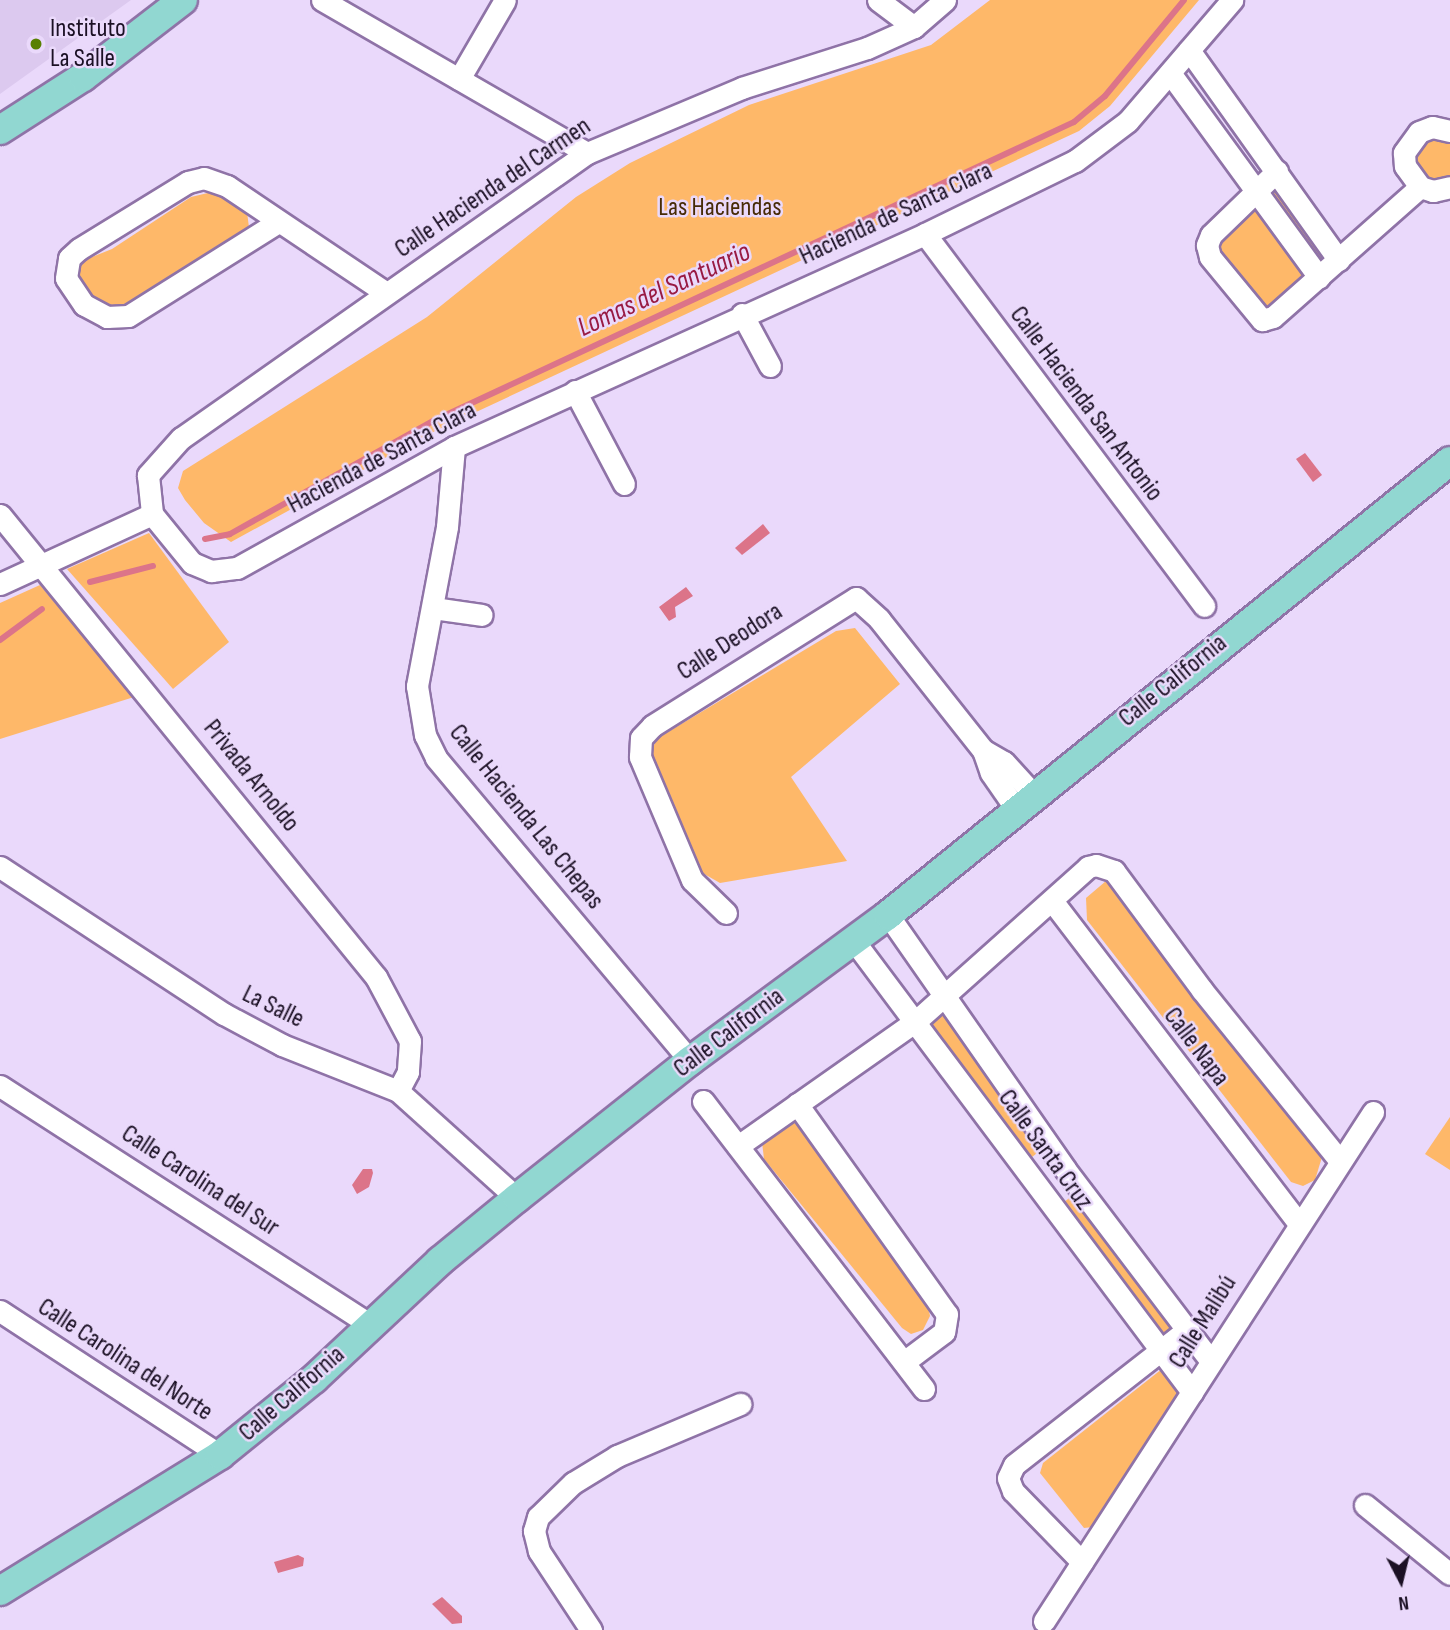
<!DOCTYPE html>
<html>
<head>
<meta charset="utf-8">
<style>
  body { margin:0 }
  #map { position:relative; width:1450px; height:1630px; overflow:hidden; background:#ead9fb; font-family:"Sofia Sans Condensed",sans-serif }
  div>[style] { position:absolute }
  .built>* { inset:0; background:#dcc9ef }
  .green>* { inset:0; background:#feb869 }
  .water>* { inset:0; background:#dc7489 }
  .stream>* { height:6px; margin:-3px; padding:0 3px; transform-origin:3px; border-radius:3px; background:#dc7489 }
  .roads { filter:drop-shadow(2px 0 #8f73a7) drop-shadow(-2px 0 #8f73a7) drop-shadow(0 2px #8f73a7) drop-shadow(0 -2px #8f73a7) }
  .minor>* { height:21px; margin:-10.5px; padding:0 10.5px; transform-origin:10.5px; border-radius:10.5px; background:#fff }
  .major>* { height:28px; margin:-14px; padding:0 14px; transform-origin:14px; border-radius:14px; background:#91d7d1 }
  .dots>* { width:19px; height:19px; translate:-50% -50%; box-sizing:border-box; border:4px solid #ead9fb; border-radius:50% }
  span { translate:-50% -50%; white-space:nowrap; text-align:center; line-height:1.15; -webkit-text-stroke:5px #ead9fb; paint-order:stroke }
  .poi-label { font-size:26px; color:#1b1024 }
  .left { translate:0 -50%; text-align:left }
  .street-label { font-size:26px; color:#1b1024 }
  .park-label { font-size:26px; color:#472b06 }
  .water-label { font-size:28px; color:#981a43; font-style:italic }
  .north { position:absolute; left:1366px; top:1546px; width:70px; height:70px; -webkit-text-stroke:5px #ead9fb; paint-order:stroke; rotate:173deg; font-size:19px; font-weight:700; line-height:28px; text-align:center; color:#1b1024 }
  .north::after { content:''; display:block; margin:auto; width:24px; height:32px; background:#1b1024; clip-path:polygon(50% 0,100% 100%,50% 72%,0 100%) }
</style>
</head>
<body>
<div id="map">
  <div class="built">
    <i style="clip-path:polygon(0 0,131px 0,0 94px)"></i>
  </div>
  <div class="green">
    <i style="clip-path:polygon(990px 0,1199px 0,1110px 106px,1079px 131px,431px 433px,231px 542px,204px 523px,185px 500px,178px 488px,183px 471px,427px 317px,576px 197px,630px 163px,749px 105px,931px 45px)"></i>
    <i style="clip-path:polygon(1420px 134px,1450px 136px,1450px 179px,1421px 185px,1408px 151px)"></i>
    <i style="clip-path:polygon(1273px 187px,1330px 260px,1271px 308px,1262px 307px,1214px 251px,1215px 242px)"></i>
    <i style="clip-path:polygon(212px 192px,247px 212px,250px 235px,132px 311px,108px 311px,95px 303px,74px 275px,82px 261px,112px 249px,191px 197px)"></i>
    <i style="clip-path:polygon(149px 533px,229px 642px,173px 689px,67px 569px)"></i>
    <i style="clip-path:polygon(40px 585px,134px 697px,0 739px,0 603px)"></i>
    <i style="clip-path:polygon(855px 628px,900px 684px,791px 777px,847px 861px,720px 883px,699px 871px,648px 755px,658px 738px,836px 631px)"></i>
    <i style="clip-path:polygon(1106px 881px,1322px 1157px,1315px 1180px,1303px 1186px,1291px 1182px,1087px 920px,1086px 898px)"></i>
    <i style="clip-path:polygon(944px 1012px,1045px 1147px,1032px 1157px,931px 1025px)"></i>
    <i style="clip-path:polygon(1450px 1117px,1450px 1170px,1425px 1154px)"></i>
    <i style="clip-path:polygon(792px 1122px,802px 1126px,928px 1305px,930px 1316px,923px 1330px,911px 1334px,902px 1328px,764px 1159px,762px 1142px)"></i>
    <i style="clip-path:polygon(1080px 1190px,1197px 1351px,1187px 1355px,1173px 1345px,1064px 1202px)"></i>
    <i style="clip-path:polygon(1167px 1365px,1181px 1388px,1093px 1527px,1084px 1528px,1040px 1473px,1043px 1463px)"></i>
  </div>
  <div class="water">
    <i style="clip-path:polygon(1305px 453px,1322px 475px,1313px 482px,1296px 459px)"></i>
    <i style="clip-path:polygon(763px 524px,770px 533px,742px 555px,735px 548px)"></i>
    <i style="clip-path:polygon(686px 587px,693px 596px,675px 607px,676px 617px,669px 621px,659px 607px)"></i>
    <i style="clip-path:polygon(363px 1169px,372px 1169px,373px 1173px,369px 1187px,357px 1194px,352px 1185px)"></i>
    <i style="clip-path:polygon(298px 1555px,304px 1558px,303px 1566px,278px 1573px,274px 1562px)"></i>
    <i style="clip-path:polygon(442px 1597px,462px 1616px,462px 1623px,452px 1624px,432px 1604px)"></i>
  </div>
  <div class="stream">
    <i style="left:205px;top:539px;width:25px;rotate:-11deg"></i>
    <i style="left:230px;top:534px;width:232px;rotate:-29.1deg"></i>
    <i style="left:433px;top:421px;width:707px;rotate:-25.01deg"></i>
    <i style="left:1074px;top:122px;width:40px;rotate:-40deg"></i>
    <i style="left:1105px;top:96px;width:124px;rotate:-50.5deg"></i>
    <i style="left:90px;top:582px;width:65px;rotate:-14.3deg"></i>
    <i style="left:0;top:640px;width:52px;rotate:-36.4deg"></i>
  </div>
  <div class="roads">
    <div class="minor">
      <i style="left:322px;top:0;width:306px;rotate:30deg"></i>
      <i style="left:878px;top:0;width:45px;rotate:36.9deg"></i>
      <i style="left:945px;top:0;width:41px;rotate:138.9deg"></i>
      <i style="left:914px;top:27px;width:51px;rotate:155.9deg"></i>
      <i style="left:867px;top:48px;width:131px;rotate:162.3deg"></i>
      <i style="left:742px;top:88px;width:168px;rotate:157.2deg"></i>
      <i style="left:587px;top:153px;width:496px;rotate:144.9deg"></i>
      <i style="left:181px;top:438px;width:50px;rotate:131.7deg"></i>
      <i style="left:148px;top:475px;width:39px;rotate:84deg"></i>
      <i style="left:152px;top:514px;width:63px;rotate:50.8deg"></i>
      <i style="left:192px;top:563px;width:21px;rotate:23deg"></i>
      <i style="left:211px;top:571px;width:26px;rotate:-7deg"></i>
      <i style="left:237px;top:568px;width:248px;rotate:-29.1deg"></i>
      <i style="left:454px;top:447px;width:517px;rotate:-24.33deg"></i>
      <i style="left:925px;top:234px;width:167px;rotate:-26deg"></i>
      <i style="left:1075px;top:161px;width:66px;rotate:-37deg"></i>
      <i style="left:1128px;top:121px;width:160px;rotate:-49.3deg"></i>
      <i style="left:1189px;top:50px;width:258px;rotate:54.5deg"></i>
      <i style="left:1170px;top:73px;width:253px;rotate:53.9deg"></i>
      <i style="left:459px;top:79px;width:91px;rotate:-59.8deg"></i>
      <i style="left:1450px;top:131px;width:18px;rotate:-167deg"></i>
      <i style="left:1432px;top:127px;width:14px;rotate:159deg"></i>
      <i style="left:1419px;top:132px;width:26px;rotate:126deg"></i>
      <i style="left:1404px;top:153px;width:13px;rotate:86deg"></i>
      <i style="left:1405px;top:166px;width:26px;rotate:54deg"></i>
      <i style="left:1420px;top:187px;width:14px;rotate:17deg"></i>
      <i style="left:1433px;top:191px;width:17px;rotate:-13deg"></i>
      <i style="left:1277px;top:171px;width:92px;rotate:135.9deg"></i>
      <i style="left:1211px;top:235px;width:11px;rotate:112deg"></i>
      <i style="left:1207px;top:245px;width:12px;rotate:76deg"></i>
      <i style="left:1210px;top:257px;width:82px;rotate:50.5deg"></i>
      <i style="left:1262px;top:320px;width:11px;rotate:-15deg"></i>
      <i style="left:1273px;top:317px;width:196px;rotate:-41.5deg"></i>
      <i style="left:278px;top:222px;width:177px;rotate:147.9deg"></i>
      <i style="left:128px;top:316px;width:21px;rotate:177deg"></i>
      <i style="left:107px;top:317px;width:26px;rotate:-152deg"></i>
      <i style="left:84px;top:305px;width:32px;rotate:-124deg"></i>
      <i style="left:66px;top:278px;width:20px;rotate:-81deg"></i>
      <i style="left:69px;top:258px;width:13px;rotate:-42deg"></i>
      <i style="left:79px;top:249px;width:128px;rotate:-31.6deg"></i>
      <i style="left:188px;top:182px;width:16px;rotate:-14deg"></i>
      <i style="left:204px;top:178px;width:24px;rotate:19deg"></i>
      <i style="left:227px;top:186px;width:192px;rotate:33.9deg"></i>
      <i style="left:925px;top:234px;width:465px;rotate:53.1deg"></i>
      <i style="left:742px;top:314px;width:59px;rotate:61.7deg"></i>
      <i style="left:575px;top:391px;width:105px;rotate:62.2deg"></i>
      <i style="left:454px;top:447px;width:80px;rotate:95deg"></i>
      <i style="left:447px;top:527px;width:162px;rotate:100.7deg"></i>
      <i style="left:417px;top:686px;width:50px;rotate:80.7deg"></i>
      <i style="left:425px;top:735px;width:25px;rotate:64deg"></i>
      <i style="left:436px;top:758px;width:395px;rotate:50deg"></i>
      <i style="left:0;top:515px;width:596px;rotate:50.86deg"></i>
      <i style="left:376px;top:977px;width:72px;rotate:62deg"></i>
      <i style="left:410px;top:1041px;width:31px;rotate:94deg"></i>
      <i style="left:408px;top:1072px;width:21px;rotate:118deg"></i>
      <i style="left:0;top:584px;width:167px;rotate:-24.7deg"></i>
      <i style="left:433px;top:608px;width:49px;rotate:8.1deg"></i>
      <i style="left:983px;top:750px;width:24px;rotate:30deg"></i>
      <i style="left:1004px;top:762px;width:45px;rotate:47.7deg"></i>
      <i style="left:0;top:867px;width:268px;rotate:33.3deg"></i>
      <i style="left:224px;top:1014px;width:66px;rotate:28.1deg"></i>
      <i style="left:282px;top:1045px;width:125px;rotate:21.6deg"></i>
      <i style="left:398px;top:1091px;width:160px;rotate:42deg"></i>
      <i style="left:1053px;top:902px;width:403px;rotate:52.6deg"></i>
      <i style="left:726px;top:913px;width:47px;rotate:-135.9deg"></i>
      <i style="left:692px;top:880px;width:134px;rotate:-112.9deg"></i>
      <i style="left:640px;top:757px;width:19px;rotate:-87deg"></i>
      <i style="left:641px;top:738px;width:16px;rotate:-47deg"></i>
      <i style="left:652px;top:726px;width:241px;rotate:-32.1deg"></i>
      <i style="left:856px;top:598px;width:31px;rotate:42deg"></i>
      <i style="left:879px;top:619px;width:167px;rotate:51.6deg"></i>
      <i style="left:983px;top:750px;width:24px;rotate:71deg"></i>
      <i style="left:991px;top:773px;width:44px;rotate:55.2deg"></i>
      <i style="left:888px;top:915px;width:310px;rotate:55.1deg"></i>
      <i style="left:1065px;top:1169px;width:241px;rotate:52.8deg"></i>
      <i style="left:854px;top:941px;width:564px;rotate:53.15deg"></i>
      <i style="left:0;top:1086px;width:439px;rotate:32.8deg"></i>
      <i style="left:703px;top:1101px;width:363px;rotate:52.5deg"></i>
      <i style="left:797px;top:1104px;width:258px;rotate:54.5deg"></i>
      <i style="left:947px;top:1314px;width:18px;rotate:99deg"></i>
      <i style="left:944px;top:1332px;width:50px;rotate:143.1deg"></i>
      <i style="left:738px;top:1146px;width:218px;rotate:-35.1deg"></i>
      <i style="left:916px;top:1021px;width:231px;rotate:-41.8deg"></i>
      <i style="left:1088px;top:867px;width:8px;rotate:-14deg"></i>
      <i style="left:1096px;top:865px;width:19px;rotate:18deg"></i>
      <i style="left:1114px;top:871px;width:148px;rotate:53.5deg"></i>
      <i style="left:1202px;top:990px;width:218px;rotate:51.1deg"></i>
      <i style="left:0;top:1311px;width:263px;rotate:33.2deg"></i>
      <i style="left:1365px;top:1505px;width:109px;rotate:39.1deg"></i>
      <i style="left:1082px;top:1562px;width:99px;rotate:-134.2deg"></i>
      <i style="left:1013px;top:1491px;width:14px;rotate:-111deg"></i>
      <i style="left:1008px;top:1478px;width:14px;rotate:-65deg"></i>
      <i style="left:1014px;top:1465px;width:221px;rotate:-38deg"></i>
      <i style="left:1044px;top:1621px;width:606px;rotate:-57.12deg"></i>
      <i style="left:591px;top:1630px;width:95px;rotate:-123.4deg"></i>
      <i style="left:539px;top:1551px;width:21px;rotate:-104deg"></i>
      <i style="left:534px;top:1531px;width:15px;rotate:-74deg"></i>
      <i style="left:538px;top:1517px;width:49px;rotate:-44.2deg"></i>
      <i style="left:573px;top:1483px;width:52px;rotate:-31.5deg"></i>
      <i style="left:617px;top:1456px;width:134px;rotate:-22.9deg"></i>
    </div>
    <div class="major">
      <i style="left:0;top:130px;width:98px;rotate:-32.6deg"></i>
      <i style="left:83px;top:77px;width:126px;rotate:-37.6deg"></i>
      <i style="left:0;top:1591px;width:259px;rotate:-31.7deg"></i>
      <i style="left:220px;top:1455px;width:121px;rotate:-39deg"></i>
      <i style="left:314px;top:1379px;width:173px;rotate:-43.1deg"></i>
      <i style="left:440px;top:1261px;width:99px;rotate:-39.3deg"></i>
      <i style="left:517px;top:1198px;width:221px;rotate:-38.4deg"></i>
      <i style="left:690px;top:1061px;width:246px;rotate:-36.4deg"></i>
      <i style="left:888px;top:915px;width:722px;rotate:-38.93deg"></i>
    </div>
  </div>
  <div class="dots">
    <i style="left:36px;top:44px;background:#588001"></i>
  </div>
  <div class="poi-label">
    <span class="left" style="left:50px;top:44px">Instituto<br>La Salle</span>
  </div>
  <div class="street-label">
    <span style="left:493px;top:188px;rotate:-34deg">Calle Hacienda del Carmen</span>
    <span style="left:896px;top:214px;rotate:-25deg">Hacienda de Santa Clara</span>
    <span style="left:1086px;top:404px;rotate:53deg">Calle Hacienda San Antonio</span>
    <span style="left:382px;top:458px;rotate:-28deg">Hacienda de Santa Clara</span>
    <span style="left:730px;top:642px;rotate:-33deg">Calle Deodora</span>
    <span style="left:1173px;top:681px;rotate:-39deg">Calle California</span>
    <span style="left:251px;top:776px;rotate:51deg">Privada Arnoldo</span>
    <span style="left:526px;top:817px;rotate:51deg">Calle Hacienda Las Chepas</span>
    <span style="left:273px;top:1007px;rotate:26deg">La Salle</span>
    <span style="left:729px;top:1033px;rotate:-37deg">Calle California</span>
    <span style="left:1196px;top:1047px;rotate:53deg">Calle Napa</span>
    <span style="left:1045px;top:1150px;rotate:54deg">Calle Santa Cruz</span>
    <span style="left:200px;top:1181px;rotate:33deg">Calle Carolina del Sur</span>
    <span style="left:1203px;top:1322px;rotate:-58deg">Calle Malibú</span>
    <span style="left:125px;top:1360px;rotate:33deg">Calle Carolina del Norte</span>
    <span style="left:292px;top:1394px;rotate:-41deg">Calle California</span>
  </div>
  <div class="park-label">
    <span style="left:720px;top:208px">Las Haciendas</span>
  </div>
  <div class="water-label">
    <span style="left:664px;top:290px;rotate:-25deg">Lomas del Santuario</span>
  </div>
  <div class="north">N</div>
</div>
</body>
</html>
